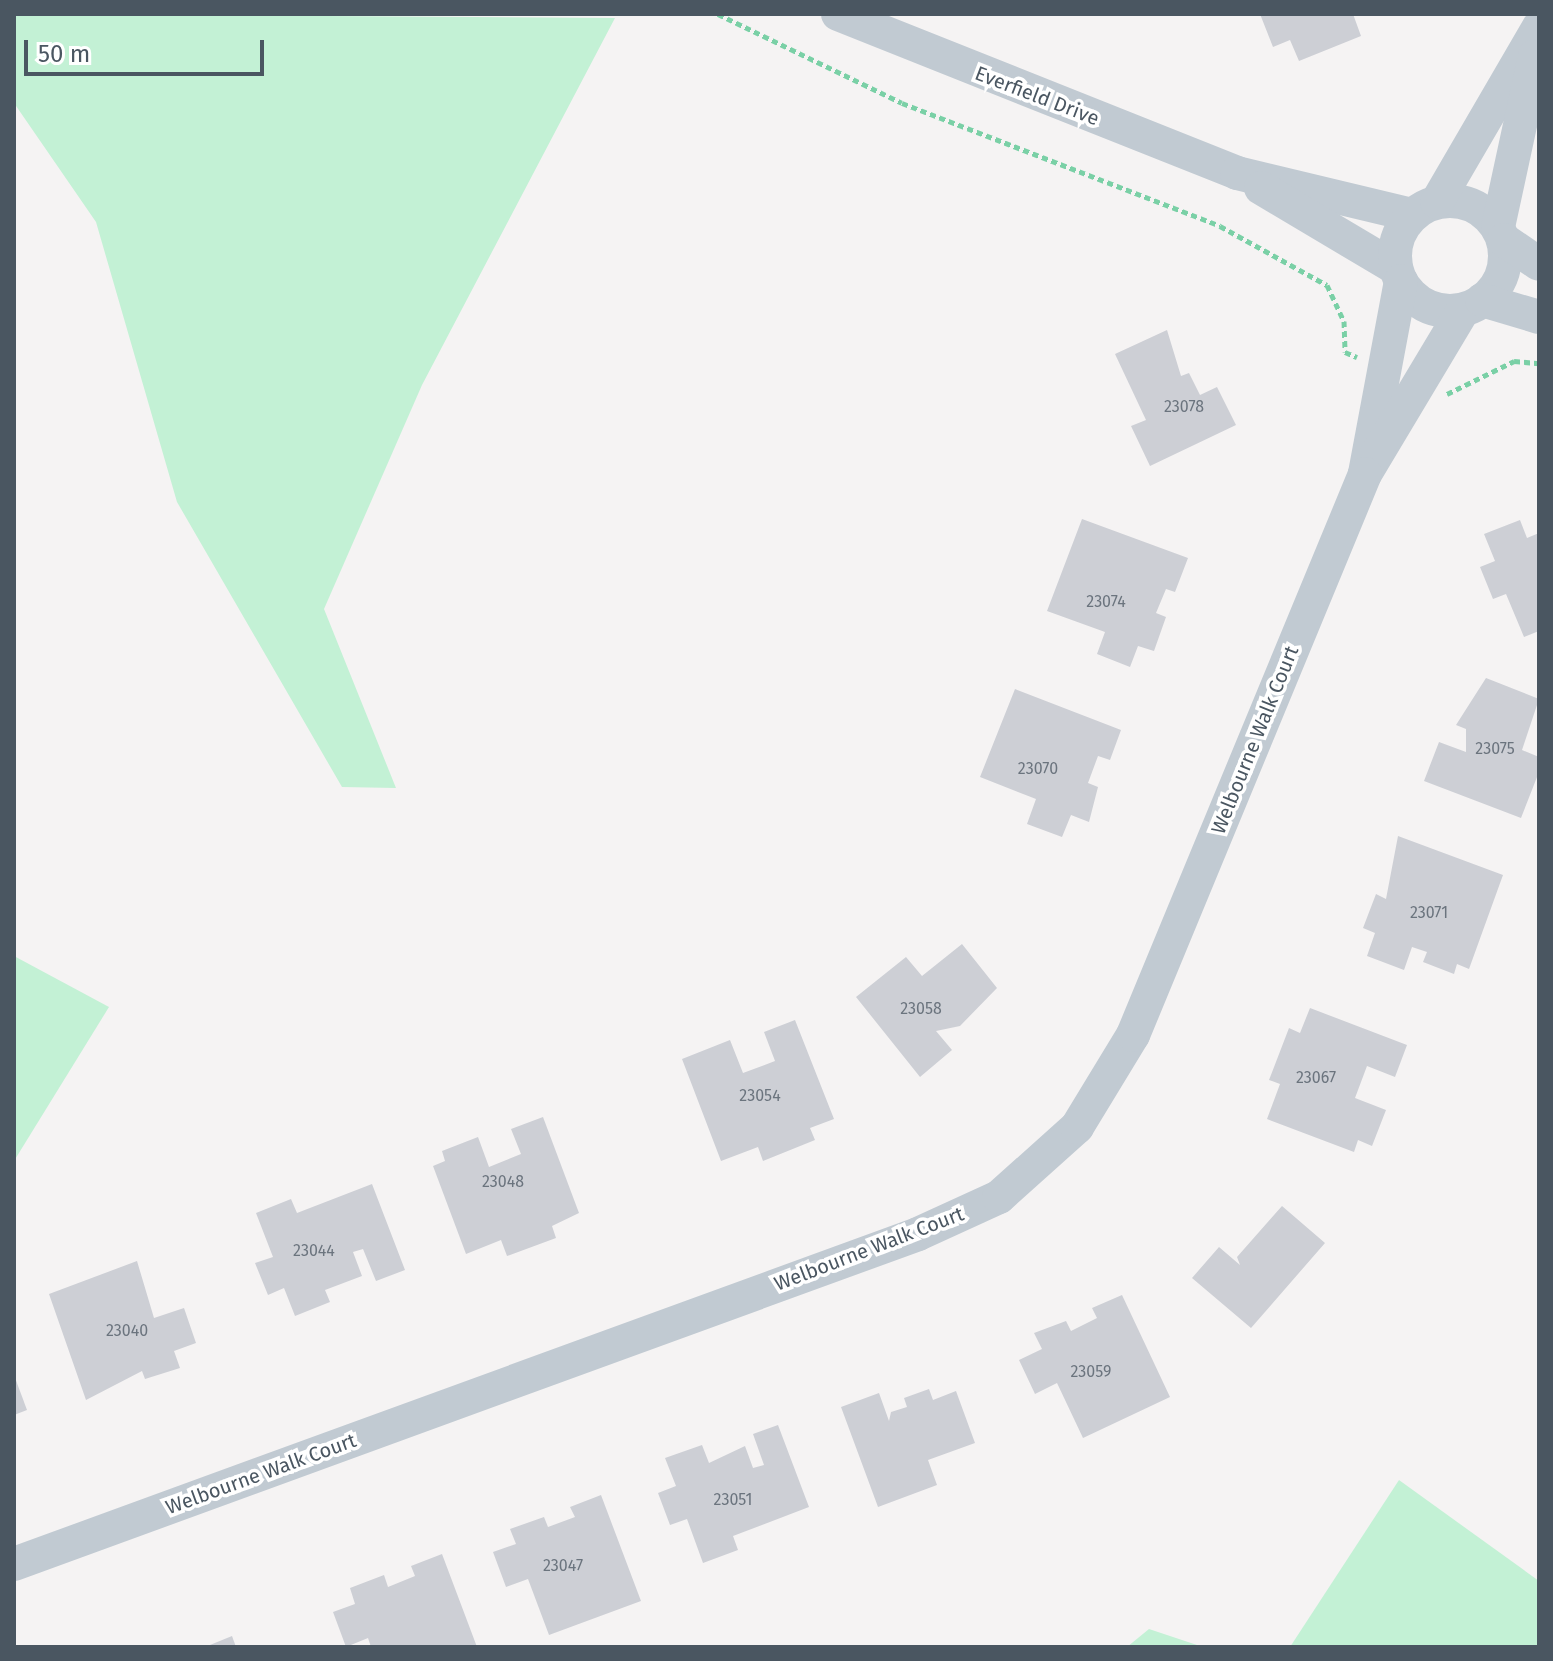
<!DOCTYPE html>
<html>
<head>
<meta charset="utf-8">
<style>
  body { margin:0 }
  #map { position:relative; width:1553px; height:1661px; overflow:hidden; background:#f5f3f3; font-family:"Fira Sans",sans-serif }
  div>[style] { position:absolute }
  .green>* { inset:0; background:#c3f1d5 }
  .building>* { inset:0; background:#cdcfd5 }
  .path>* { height:5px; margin-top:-2.5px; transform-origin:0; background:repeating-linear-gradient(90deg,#7ad0a6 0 6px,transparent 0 10px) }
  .minor>* { height:34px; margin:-17px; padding:0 17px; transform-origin:17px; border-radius:17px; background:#c1cad2 }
  .minor>.ring { margin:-17px; padding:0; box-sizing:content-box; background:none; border:34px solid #c1cad2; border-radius:50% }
  span { translate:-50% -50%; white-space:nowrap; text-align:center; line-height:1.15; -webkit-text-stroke:7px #fff; paint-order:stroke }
  .number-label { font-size:16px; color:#6b747e }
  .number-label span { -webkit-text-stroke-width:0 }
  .street-label { font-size:20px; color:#4a5661 }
  .frame { position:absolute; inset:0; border:16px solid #4a5661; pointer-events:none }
  .scale { position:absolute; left:24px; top:40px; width:240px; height:36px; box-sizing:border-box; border:4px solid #4a5661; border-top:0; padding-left:10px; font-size:24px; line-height:28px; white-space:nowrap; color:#4a5661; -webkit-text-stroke:6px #fff; paint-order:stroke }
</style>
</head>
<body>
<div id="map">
  <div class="green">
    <i style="clip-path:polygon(14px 14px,615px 18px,422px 385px,324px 609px,396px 788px,342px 787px,177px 502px,96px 222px,14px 103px)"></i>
    <i style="clip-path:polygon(14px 956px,109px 1007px,14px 1161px)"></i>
    <i style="clip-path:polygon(1399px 1480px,1539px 1581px,1539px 1647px,1290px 1647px)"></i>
    <i style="clip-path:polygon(1149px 1629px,1203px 1647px,1127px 1647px)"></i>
  </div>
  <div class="building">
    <i style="clip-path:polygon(1260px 14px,1353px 14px,1361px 36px,1299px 61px,1290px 40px,1273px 47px)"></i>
    <i style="clip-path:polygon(1167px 330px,1181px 376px,1189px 373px,1200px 395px,1217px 387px,1236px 425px,1150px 466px,1131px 426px,1146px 420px,1115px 354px)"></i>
    <i style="clip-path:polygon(1082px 519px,1188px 558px,1175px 592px,1166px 589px,1156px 613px,1166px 617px,1154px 651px,1138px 646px,1130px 667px,1097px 654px,1105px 632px,1047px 611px)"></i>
    <i style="clip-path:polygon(1520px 520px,1527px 538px,1539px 533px,1539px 631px,1524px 637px,1506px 594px,1493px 599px,1480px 567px,1495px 561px,1484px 534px)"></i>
    <i style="clip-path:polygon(1486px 678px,1539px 699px,1522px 750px,1539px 757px,1539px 772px,1521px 818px,1424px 781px,1439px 742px,1466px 752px,1466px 729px,1456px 725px)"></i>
    <i style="clip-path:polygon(1015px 689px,1121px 730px,1110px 760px,1098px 756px,1088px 783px,1098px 787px,1089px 822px,1071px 815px,1062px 837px,1027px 824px,1036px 799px,980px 777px)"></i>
    <i style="clip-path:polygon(1398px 836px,1503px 875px,1469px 969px,1457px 964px,1454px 974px,1423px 962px,1427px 952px,1412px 947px,1404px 970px,1367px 956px,1375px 933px,1363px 928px,1376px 894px,1386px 899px)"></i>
    <i style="clip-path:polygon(962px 944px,997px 988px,960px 1026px,936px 1031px,952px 1050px,920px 1077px,856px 997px,906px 957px,922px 976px)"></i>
    <i style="clip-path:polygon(1310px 1008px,1407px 1045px,1395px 1077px,1367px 1066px,1355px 1098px,1386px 1110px,1372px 1146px,1358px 1140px,1354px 1152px,1267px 1119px,1280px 1084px,1269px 1080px,1289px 1028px,1300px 1033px)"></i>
    <i style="clip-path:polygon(795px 1020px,834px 1119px,810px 1128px,815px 1140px,763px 1161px,758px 1147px,721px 1161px,682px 1059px,730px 1040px,743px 1073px,775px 1061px,764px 1032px)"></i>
    <i style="clip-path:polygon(543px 1117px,579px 1213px,552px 1226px,556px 1238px,507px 1256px,501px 1240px,466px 1254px,433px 1166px,445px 1161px,442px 1151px,478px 1137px,489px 1167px,521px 1154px,511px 1129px)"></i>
    <i style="clip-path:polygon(372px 1184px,405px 1270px,376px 1281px,363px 1249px,353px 1252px,362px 1276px,325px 1290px,330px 1302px,295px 1316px,284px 1288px,268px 1295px,255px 1263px,273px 1257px,256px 1213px,291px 1199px,297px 1213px)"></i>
    <i style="clip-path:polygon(1282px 1206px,1325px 1243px,1251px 1328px,1192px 1278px,1219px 1247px,1240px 1265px,1237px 1257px)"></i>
    <i style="clip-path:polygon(137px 1261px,154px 1318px,184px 1308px,196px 1343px,174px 1351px,180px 1368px,145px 1379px,142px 1371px,86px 1400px,49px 1294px)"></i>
    <i style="clip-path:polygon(1122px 1295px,1170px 1397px,1083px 1438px,1057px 1383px,1035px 1394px,1019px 1360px,1042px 1349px,1034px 1333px,1066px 1321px,1071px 1331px,1097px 1318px,1092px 1308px)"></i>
    <i style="clip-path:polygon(14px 1375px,27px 1410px,14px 1415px)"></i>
    <i style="clip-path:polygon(929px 1389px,933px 1400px,956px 1391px,975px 1443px,928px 1460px,937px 1485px,878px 1507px,841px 1407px,879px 1393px,889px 1421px,891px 1412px,907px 1407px,904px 1398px)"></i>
    <i style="clip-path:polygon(778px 1425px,809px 1507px,733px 1536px,738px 1550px,703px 1563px,687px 1519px,670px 1525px,658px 1493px,676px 1486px,665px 1458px,702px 1445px,709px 1463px,745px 1446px,753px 1468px,764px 1465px,753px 1434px)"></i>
    <i style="clip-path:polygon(601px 1495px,641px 1601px,549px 1635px,528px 1579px,506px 1587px,493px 1552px,516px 1544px,510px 1529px,544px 1517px,548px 1527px,575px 1517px,570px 1507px)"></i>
    <i style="clip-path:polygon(442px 1554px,477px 1647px,371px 1647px,368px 1638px,346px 1647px,333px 1612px,355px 1604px,350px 1588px,384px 1575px,388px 1587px,415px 1576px,411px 1566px)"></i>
    <i style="clip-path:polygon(232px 1636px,236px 1647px,205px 1647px)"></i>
  </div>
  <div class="path">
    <i style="left:718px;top:14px;width:204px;rotate:25.8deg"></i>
    <i style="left:902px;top:103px;width:341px;rotate:21.1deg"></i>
    <i style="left:1220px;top:226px;width:122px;rotate:28.9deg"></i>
    <i style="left:1327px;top:285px;width:40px;rotate:65deg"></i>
    <i style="left:1344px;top:321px;width:31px;rotate:88deg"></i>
    <i style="left:1345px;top:352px;width:13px;rotate:23deg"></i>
    <i style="left:1447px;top:394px;width:75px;rotate:-26.2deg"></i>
    <i style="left:1514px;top:361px;width:25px;rotate:5deg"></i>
  </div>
  <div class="minor">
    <i style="left:838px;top:14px;width:430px;rotate:21.7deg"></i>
    <i style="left:1237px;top:173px;width:180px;rotate:13.5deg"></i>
    <i style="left:1261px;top:188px;width:157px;rotate:30.7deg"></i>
    <i class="ring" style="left:1395px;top:201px;width:76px;height:76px"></i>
    <i style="left:1437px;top:202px;width:203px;rotate:-59.8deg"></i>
    <i style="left:1498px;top:227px;width:175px;rotate:-77.8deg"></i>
    <i style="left:1504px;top:240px;width:42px;rotate:34.4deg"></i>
    <i style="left:1401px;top:281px;width:196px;rotate:100.6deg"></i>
    <i style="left:1365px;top:474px;width:191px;rotate:-59.1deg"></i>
    <i style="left:1482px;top:300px;width:59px;rotate:16.6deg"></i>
    <i style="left:14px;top:1564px;width:962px;rotate:-20.05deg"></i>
    <i style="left:918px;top:1234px;width:89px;rotate:-24.6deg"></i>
    <i style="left:999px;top:1197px;width:105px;rotate:-41.9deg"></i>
    <i style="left:1077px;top:1127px;width:108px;rotate:-58.7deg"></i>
    <i style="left:1133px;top:1035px;width:607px;rotate:-67.53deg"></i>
  </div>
  <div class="number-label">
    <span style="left:1184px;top:407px">23078</span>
    <span style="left:1106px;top:602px">23074</span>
    <span style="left:1495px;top:749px">23075</span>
    <span style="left:1038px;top:769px">23070</span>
    <span style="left:1429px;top:913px">23071</span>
    <span style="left:921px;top:1009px">23058</span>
    <span style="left:1316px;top:1078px">23067</span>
    <span style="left:760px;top:1096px">23054</span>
    <span style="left:503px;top:1182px">23048</span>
    <span style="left:314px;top:1251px">23044</span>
    <span style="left:127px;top:1331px">23040</span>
    <span style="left:1091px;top:1372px">23059</span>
    <span style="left:733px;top:1500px">23051</span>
    <span style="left:563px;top:1566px">23047</span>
  </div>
  <div class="street-label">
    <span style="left:1037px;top:96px;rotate:21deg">Everfield Drive</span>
    <span style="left:1255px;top:740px;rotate:-68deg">Welbourne Walk Court</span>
    <span style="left:869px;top:1249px;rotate:-21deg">Welbourne Walk Court</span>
    <span style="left:261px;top:1474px;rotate:-20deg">Welbourne Walk Court</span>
  </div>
  <div class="frame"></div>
  <div class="scale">50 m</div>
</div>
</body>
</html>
